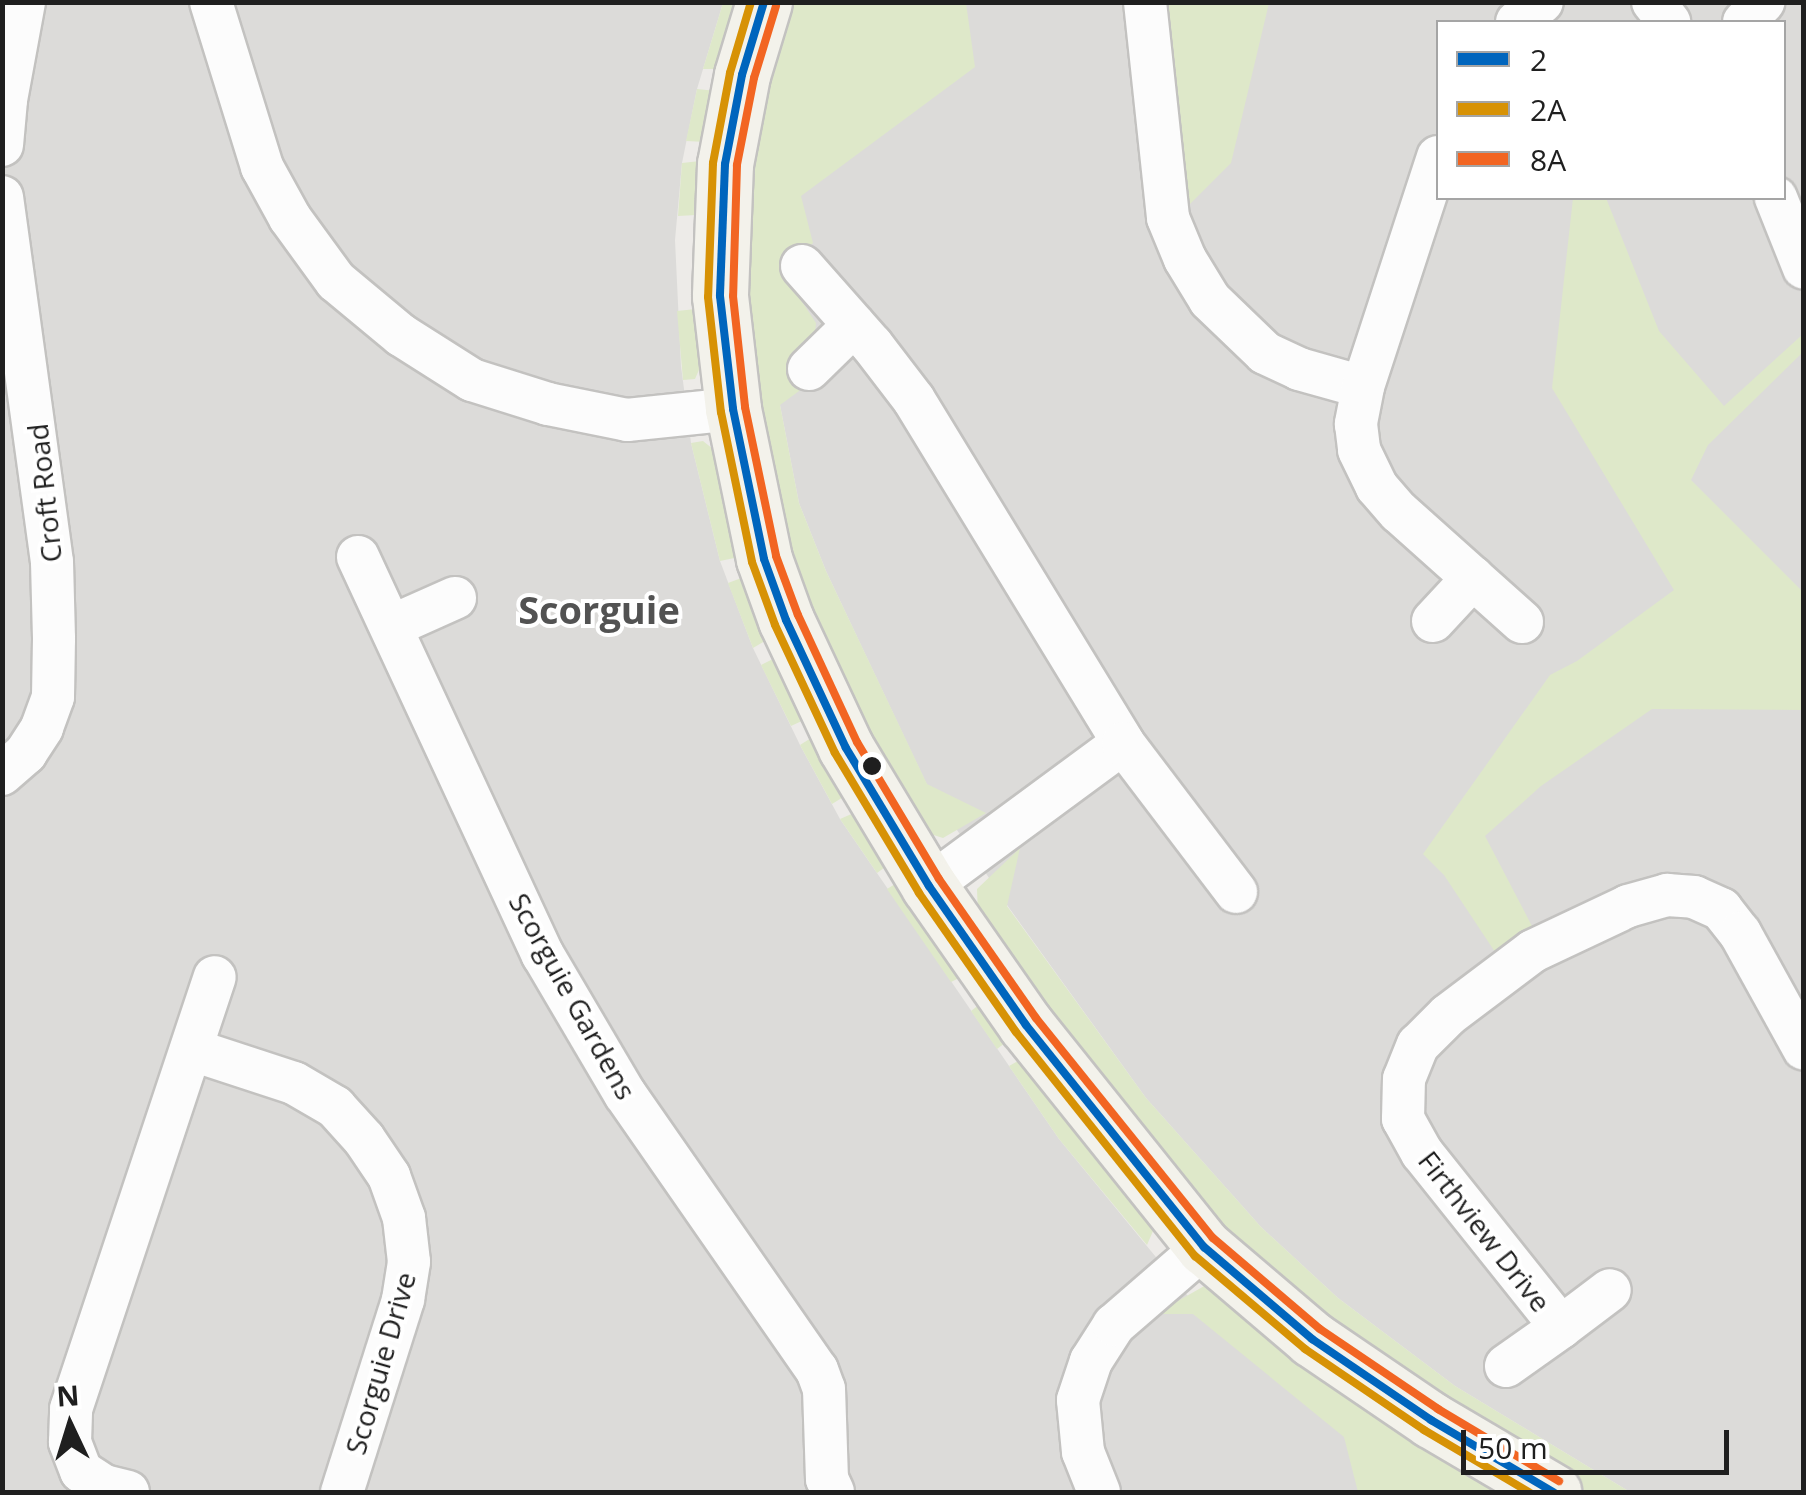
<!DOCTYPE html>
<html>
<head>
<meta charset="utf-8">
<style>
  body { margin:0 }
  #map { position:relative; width:1806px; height:1495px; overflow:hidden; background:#edebe8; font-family:"Open Sans",sans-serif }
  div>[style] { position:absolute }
  .residential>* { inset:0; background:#dcdbd9 }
  .grass>* { inset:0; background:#dee8c9 }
  .roads { filter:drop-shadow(2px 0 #c3c2c0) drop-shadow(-2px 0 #c3c2c0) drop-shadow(0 2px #c3c2c0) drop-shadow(0 -2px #c3c2c0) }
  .street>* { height:42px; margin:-21px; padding:0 21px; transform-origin:21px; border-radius:21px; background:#fcfcfc }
  .secondary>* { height:55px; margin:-27.5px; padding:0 27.5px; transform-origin:27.5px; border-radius:27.5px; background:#f3f2eb }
  .bus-1>* { height:8px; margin:-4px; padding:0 4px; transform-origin:4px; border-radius:4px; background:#0065bd }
  .bus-2>* { height:8px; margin:-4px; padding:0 4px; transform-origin:4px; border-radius:4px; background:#d79205 }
  .bus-3>* { height:8px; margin:-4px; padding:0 4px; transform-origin:4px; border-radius:4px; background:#f26522 }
  .dots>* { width:28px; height:28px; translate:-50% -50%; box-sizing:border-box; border:5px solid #fff; border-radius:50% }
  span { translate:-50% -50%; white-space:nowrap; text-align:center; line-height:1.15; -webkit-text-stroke:8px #fff; paint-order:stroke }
  .street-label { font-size:28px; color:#1f1f1f }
  .district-label { font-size:38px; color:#525252; font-weight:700 }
  .frame { position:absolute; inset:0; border:5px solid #1f1f1f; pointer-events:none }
  .legend { position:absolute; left:1436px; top:20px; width:350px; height:180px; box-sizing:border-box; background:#fff; border:2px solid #a5a5a5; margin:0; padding:12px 18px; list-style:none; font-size:30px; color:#1f1f1f }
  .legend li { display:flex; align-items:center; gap:20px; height:50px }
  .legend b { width:50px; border:2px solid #a5a5a5 }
  .north { position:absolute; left:20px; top:1375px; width:100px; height:100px; -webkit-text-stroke:8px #fff; paint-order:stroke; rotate:356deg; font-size:28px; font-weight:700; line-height:40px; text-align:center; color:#1f1f1f }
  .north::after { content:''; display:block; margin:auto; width:35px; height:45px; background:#1f1f1f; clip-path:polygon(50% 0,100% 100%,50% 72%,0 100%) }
  .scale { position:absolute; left:1461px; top:1430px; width:268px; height:45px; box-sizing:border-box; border:5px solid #1f1f1f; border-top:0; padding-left:12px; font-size:30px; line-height:35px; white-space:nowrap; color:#1f1f1f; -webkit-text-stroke:8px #fff; paint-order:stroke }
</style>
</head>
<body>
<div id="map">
  <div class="residential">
    <i style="clip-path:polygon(3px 3px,723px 3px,697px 89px,682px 163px,675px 240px,681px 366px,691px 443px,720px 561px,753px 648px,800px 745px,840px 819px,1059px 1139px,1192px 1301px,1459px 1492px,3px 1492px)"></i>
    <i style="clip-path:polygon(evenodd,820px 3px,1803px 3px,1803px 1492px,1630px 1492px,1455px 1386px,1338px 1298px,1261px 1227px,1146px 1098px,1007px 905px,927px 785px,826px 571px,799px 503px,780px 405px,820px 3px,1438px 22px,1784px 22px,1784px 198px,1438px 198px,1438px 22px)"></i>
  </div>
  <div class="grass">
    <i style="clip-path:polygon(723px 3px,744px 3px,718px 69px,703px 69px)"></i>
    <i style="clip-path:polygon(789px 3px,966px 3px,975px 67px,801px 196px,813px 243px,782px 271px,816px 323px,810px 383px,780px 405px,799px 503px,826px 571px,927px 784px,986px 813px,943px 838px,921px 831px,810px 630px,765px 461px,741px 247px,763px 82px)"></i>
    <i style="clip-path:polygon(1164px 3px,1269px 3px,1231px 163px,1182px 212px)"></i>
    <i style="clip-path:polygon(697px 89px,716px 91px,706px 142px,686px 141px)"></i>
    <i style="clip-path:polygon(700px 161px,696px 215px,678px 216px,682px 163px)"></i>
    <i style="clip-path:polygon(1573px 198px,1606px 198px,1659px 331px,1724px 406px,1802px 335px,1803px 352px,1708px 445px,1691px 480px,1803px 592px,1803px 710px,1652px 709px,1541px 786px,1485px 836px,1533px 928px,1495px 952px,1444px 875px,1423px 854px,1550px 675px,1577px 661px,1674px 590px,1552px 388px)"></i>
    <i style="clip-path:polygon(696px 309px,702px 363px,695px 379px,683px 380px,677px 311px)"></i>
    <i style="clip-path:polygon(703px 441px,713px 449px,717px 461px,739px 557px,720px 561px,691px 443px)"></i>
    <i style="clip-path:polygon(744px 577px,768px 639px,753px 648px,728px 583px)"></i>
    <i style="clip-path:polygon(775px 658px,804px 720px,791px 726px,761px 665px)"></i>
    <i style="clip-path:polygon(811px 738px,845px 796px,832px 804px,800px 745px)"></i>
    <i style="clip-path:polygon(856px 812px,888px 865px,877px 873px,840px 819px)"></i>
    <i style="clip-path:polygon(1020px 848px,1007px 906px,1146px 1098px,1261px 1227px,1338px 1298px,1455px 1386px,1630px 1492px,1588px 1492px,1432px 1402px,1208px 1224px,978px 915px,977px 889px)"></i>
    <i style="clip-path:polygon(900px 881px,961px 977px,951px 982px,887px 889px)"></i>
    <i style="clip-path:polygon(980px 1004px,1013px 1037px,997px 1049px,971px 1011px)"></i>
    <i style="clip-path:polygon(1025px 1057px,1156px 1224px,1147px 1245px,1059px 1139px,1009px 1066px)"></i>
    <i style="clip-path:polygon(1206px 1285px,1213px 1287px,1518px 1492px,1358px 1492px,1344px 1437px,1193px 1314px,1155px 1314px)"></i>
  </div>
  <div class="roads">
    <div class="street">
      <i style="left:211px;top:2px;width:173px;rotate:72.8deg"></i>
      <i style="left:262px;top:167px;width:58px;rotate:61.2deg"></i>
      <i style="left:290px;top:218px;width:78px;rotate:53.9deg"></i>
      <i style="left:336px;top:281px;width:85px;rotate:39.7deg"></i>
      <i style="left:401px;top:335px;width:84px;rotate:32.4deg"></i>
      <i style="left:472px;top:380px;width:80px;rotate:17.5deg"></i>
      <i style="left:548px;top:404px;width:81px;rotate:11.4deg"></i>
      <i style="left:627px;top:420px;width:107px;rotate:-5.9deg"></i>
      <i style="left:1145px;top:2px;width:217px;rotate:83.9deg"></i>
      <i style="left:1168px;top:218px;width:44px;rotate:67.5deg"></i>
      <i style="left:1185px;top:259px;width:48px;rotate:58.6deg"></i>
      <i style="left:1210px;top:300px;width:76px;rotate:43.9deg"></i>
      <i style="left:1265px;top:353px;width:38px;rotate:25deg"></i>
      <i style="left:1299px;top:369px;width:66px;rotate:15.7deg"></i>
      <i style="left:1653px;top:2px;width:26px;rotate:51deg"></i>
      <i style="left:1517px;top:22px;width:32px;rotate:-39deg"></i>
      <i style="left:1744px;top:22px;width:28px;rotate:-46deg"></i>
      <i style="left:2px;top:145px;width:45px;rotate:-84.9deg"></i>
      <i style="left:6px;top:100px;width:100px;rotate:-79.6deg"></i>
      <i style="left:1438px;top:157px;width:242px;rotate:108.1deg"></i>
      <i style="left:1363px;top:387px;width:38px;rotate:101deg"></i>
      <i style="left:1356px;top:424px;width:26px;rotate:83deg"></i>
      <i style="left:1359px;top:450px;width:41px;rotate:64.1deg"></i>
      <i style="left:1377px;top:487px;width:33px;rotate:49deg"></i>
      <i style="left:1399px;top:512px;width:165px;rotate:41.8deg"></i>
      <i style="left:2px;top:197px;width:368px;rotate:82.2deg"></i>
      <i style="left:52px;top:562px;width:77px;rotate:88.5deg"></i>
      <i style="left:54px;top:639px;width:58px;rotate:91deg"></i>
      <i style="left:53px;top:697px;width:33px;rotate:110deg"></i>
      <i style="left:42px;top:728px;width:30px;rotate:123deg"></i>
      <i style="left:26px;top:753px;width:32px;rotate:139deg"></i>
      <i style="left:1776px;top:198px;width:75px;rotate:68.2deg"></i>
      <i style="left:802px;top:266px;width:106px;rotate:48.5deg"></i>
      <i style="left:872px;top:345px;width:69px;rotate:52.6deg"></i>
      <i style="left:914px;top:400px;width:402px;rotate:58.6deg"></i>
      <i style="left:1123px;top:743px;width:241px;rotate:143.6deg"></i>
      <i style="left:809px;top:369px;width:63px;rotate:-44.4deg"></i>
      <i style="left:358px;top:557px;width:439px;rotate:65.1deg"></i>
      <i style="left:543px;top:955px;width:161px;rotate:59.5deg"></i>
      <i style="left:625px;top:1094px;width:336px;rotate:55.2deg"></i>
      <i style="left:817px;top:1370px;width:20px;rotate:70deg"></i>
      <i style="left:824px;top:1389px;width:90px;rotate:88.1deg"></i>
      <i style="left:827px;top:1479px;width:14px;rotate:65deg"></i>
      <i style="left:1433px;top:621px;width:59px;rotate:-47.1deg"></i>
      <i style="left:392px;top:626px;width:69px;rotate:-24deg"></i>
      <i style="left:1123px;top:743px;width:187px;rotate:52.8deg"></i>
      <i style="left:193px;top:1050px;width:106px;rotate:18.1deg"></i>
      <i style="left:294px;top:1083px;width:48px;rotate:30.3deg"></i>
      <i style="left:335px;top:1107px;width:43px;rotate:47.8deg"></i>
      <i style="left:364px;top:1139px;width:45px;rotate:56deg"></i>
      <i style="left:389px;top:1176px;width:45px;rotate:70.3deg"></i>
      <i style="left:404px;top:1218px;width:44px;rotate:83.5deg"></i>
      <i style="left:409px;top:1262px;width:38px;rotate:99deg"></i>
      <i style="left:403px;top:1300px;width:201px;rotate:107.6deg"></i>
      <i style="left:1561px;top:1327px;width:61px;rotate:-37.1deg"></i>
      <i style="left:1506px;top:1366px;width:67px;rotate:-35.3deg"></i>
      <i style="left:1561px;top:1327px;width:223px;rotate:-128.6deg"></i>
      <i style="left:1422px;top:1153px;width:39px;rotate:-119deg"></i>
      <i style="left:1403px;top:1119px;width:40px;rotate:-88.6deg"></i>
      <i style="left:1404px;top:1079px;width:37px;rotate:-68deg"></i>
      <i style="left:1418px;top:1045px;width:42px;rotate:-45deg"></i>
      <i style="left:1448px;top:1015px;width:106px;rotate:-37deg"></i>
      <i style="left:1533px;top:951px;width:105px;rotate:-25.3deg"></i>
      <i style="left:1628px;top:906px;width:41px;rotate:-15.8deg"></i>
      <i style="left:1667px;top:895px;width:27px;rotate:4deg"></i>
      <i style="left:1694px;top:897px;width:30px;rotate:24deg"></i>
      <i style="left:1721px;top:909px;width:31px;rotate:52deg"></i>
      <i style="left:1740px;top:933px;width:132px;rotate:61.1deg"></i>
      <i style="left:128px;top:1492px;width:25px;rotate:-166deg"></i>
      <i style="left:104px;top:1486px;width:27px;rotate:-147deg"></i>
      <i style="left:81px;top:1471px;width:31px;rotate:-111deg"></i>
      <i style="left:70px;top:1442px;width:33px;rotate:-88deg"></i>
      <i style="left:71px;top:1409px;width:455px;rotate:-71.6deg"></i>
      <i style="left:1099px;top:1492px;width:43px;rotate:-111.8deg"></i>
      <i style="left:1083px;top:1452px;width:52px;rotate:-95.5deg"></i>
      <i style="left:1078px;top:1400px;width:41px;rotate:-71.6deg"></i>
      <i style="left:1091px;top:1361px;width:43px;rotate:-57.4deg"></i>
      <i style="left:1114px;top:1325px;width:119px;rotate:-40.9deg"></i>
    </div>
    <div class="secondary">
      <i style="left:764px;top:2px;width:76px;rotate:106.8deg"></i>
      <i style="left:742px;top:75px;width:91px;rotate:100.8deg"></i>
      <i style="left:725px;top:164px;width:132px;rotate:92.2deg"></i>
      <i style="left:720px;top:296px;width:114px;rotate:83.4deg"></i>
      <i style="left:733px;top:409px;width:153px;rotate:78.3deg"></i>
      <i style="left:764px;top:559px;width:65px;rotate:70.2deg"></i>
      <i style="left:786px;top:620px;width:141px;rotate:64.9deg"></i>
      <i style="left:846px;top:748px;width:161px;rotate:59deg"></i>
      <i style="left:929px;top:886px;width:169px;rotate:55.1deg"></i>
      <i style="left:1026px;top:1025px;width:285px;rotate:51.3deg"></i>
      <i style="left:1204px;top:1247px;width:142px;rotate:40.4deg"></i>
      <i style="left:1312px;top:1339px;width:144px;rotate:34.2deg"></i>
      <i style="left:1431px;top:1420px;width:142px;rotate:30.5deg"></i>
    </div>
  </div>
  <div class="bus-1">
    <i style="left:764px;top:2px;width:76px;rotate:106.8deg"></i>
    <i style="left:742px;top:75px;width:91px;rotate:100.8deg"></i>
    <i style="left:725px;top:164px;width:132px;rotate:92.2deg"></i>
    <i style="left:720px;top:296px;width:114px;rotate:83.4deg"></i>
    <i style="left:733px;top:409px;width:153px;rotate:78.3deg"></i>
    <i style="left:764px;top:559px;width:65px;rotate:70.2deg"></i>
    <i style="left:786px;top:620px;width:141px;rotate:64.9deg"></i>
    <i style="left:846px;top:748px;width:161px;rotate:59deg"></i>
    <i style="left:929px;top:886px;width:169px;rotate:55.1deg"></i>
    <i style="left:1026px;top:1025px;width:285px;rotate:51.3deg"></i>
    <i style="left:1204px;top:1247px;width:142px;rotate:40.4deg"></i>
    <i style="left:1312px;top:1339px;width:144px;rotate:34.2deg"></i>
    <i style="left:1431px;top:1420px;width:142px;rotate:30.5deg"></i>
  </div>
  <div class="bus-2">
    <i style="left:751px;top:2px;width:74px;rotate:106.5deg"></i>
    <i style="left:730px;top:73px;width:92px;rotate:100.7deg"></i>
    <i style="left:713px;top:163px;width:134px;rotate:92.1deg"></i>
    <i style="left:708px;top:297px;width:116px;rotate:83.6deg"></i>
    <i style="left:721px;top:412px;width:153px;rotate:78.3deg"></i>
    <i style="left:752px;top:562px;width:67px;rotate:69.9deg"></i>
    <i style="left:775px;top:625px;width:141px;rotate:64.9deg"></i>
    <i style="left:835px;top:753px;width:163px;rotate:59deg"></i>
    <i style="left:919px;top:893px;width:169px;rotate:55.1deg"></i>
    <i style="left:1016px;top:1032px;width:287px;rotate:51.4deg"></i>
    <i style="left:1195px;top:1256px;width:144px;rotate:40.2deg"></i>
    <i style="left:1305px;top:1349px;width:144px;rotate:34.2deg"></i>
    <i style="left:1424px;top:1430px;width:122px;rotate:30.6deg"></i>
  </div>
  <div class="bus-3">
    <i style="left:776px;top:6px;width:75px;rotate:107deg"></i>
    <i style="left:754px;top:78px;width:89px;rotate:101.1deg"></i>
    <i style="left:737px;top:165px;width:131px;rotate:91.7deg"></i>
    <i style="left:733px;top:296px;width:112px;rotate:83.8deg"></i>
    <i style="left:745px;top:407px;width:152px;rotate:78.2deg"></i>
    <i style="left:776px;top:556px;width:63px;rotate:69.6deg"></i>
    <i style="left:798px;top:615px;width:140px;rotate:65.1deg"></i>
    <i style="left:857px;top:742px;width:160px;rotate:59.1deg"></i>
    <i style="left:939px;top:879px;width:169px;rotate:55.1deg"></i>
    <i style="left:1036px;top:1018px;width:282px;rotate:51.2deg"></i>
    <i style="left:1213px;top:1238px;width:140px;rotate:40.4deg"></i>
    <i style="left:1320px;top:1329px;width:143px;rotate:34.1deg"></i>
    <i style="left:1438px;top:1409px;width:141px;rotate:30.8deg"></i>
  </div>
  <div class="dots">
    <i style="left:872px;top:766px;background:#1f1f1f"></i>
  </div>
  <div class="street-label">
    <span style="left:44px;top:493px;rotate:-96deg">Croft Road</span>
    <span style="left:573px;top:996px;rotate:61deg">Scorguie Gardens</span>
    <span style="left:1485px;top:1231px;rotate:52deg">Firthview Drive</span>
    <span style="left:380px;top:1363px;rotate:-74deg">Scorguie Drive</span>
  </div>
  <div class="district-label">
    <span style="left:599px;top:610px">Scorguie</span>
  </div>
  <div class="frame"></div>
  <ul class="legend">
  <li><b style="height:12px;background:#0065bd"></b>2</li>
  <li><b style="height:12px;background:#d79205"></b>2A</li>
  <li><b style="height:12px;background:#f26522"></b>8A</li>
  </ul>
  <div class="north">N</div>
  <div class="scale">50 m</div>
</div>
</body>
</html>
